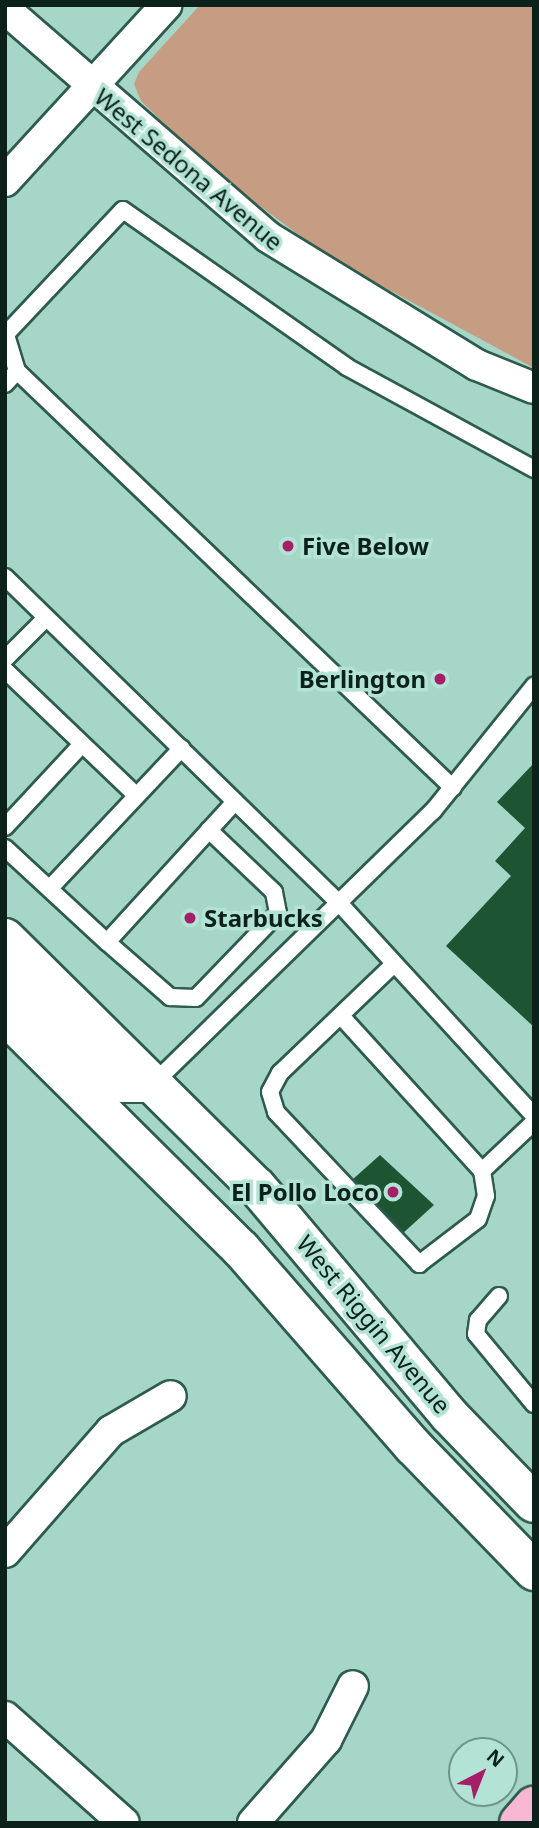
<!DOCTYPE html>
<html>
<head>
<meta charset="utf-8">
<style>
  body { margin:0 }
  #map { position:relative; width:539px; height:1828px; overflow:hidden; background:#a6d6c7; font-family:"Noto Sans",sans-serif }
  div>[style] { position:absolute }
  .green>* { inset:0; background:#c69c82 }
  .building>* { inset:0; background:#1d5432 }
  .roads { filter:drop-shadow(2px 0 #2d5b4e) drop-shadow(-2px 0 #2d5b4e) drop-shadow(0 2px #2d5b4e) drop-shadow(0 -2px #2d5b4e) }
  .lane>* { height:16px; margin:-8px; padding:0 8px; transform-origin:8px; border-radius:8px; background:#fff }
  .street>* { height:30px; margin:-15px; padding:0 15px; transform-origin:15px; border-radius:15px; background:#fff }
  .secondary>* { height:38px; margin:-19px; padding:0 19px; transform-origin:19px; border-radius:19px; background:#fff }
  .primary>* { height:38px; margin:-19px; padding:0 19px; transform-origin:19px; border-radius:19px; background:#f8b7d3 }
  .dots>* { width:19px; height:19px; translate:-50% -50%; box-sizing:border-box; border:4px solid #b2e3d4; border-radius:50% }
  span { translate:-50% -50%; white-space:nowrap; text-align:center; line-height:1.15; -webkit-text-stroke:7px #b2e3d4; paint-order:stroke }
  .street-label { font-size:24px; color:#0d211b }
  .poi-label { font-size:24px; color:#0d211b; font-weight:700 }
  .left { translate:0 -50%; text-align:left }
  .right { translate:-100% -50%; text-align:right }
  .frame { position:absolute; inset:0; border:7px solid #0d211b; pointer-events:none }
  .north { position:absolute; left:448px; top:1737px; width:70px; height:70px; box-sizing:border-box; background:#b2e3d4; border:2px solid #70958a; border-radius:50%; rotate:42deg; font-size:19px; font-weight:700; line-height:28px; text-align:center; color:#0d211b }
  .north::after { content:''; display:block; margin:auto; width:24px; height:32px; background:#a51e67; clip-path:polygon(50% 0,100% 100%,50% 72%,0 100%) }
</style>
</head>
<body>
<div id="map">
  <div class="green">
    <i style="clip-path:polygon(200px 5px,534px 5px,534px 368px,330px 258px,218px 175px,141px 101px,134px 84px,139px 72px)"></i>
  </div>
  <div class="building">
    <i style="clip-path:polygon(534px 763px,534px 1027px,446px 946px,511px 876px,495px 861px,525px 828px,497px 802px)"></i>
    <i style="clip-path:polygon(380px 1155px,434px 1205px,402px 1234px,352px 1180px)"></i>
  </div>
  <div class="roads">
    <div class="lane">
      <i style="left:17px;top:371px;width:39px;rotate:-107deg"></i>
      <i style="left:6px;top:334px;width:170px;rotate:-46.7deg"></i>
      <i style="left:123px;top:210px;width:274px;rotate:35deg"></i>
      <i style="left:347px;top:367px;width:213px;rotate:28.6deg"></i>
      <i style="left:5px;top:384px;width:18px;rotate:-47deg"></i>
      <i style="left:17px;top:371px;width:603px;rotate:43.72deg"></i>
      <i style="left:5px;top:577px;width:468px;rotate:44.3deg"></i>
      <i style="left:340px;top:904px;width:287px;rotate:47.5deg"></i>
      <i style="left:5px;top:659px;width:58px;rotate:-45deg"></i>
      <i style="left:5px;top:670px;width:182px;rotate:43.7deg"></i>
      <i style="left:5px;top:827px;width:113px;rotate:-47.1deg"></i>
      <i style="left:5px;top:848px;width:139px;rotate:42.7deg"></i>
      <i style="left:107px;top:942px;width:190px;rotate:-47.6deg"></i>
      <i style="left:50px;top:888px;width:192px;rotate:-46.7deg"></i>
      <i style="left:107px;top:942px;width:84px;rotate:41.1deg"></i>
      <i style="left:170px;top:997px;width:26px;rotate:2deg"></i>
      <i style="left:196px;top:998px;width:118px;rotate:-46deg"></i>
      <i style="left:278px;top:913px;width:21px;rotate:-101deg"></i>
      <i style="left:274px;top:892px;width:90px;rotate:-136.4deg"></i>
      <i style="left:394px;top:964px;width:158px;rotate:136.3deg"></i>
      <i style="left:280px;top:1073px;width:21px;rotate:118deg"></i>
      <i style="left:270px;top:1092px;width:21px;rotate:73deg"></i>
      <i style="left:276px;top:1112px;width:209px;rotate:46.7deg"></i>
      <i style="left:419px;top:1264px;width:74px;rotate:-37.3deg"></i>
      <i style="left:478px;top:1219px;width:24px;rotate:-71deg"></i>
      <i style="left:486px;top:1196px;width:25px;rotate:-99deg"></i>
      <i style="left:342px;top:1017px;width:208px;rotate:47.7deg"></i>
      <i style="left:482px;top:1171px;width:71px;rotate:-43.3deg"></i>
      <i style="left:154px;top:1083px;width:390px;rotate:-44.3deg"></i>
      <i style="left:433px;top:811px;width:161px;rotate:-51.1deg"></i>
      <i style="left:499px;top:1296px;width:32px;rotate:131deg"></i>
      <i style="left:478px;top:1320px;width:14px;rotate:98deg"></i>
      <i style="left:476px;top:1334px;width:91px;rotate:50.4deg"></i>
    </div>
    <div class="street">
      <i style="left:5px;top:9px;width:348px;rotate:40.9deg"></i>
      <i style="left:268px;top:237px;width:245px;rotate:31.5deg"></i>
      <i style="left:477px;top:365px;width:61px;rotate:22deg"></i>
      <i style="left:5px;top:181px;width:239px;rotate:-47.5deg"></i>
      <i style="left:5px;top:1552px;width:161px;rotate:-48.8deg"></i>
      <i style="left:111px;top:1431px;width:69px;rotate:-30.3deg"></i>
      <i style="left:5px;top:1717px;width:159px;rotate:41.7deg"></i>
      <i style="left:253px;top:1823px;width:111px;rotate:-48.7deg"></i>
      <i style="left:326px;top:1740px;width:60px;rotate:-63.4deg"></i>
    </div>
    <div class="secondary">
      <i style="left:5px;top:938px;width:354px;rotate:44.7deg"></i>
      <i style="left:257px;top:1187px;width:298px;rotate:49.9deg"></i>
      <i style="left:449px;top:1415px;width:122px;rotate:46deg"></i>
      <i style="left:5px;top:981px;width:134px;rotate:43.2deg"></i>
      <i style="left:103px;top:1073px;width:21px;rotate:28deg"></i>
      <i style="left:122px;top:1083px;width:32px"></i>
      <i style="left:5px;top:1015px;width:332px;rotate:44.8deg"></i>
      <i style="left:241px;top:1249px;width:262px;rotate:48.9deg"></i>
      <i style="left:413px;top:1446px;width:174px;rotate:45.9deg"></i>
    </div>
    <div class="primary">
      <i style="left:519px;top:1823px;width:23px;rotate:-49deg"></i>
    </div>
  </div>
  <div class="dots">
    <i style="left:288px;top:546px;background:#a51e67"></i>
    <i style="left:440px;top:679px;background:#a51e67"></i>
    <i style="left:190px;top:918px;background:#a51e67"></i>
    <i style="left:393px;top:1192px;background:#a51e67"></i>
  </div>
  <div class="street-label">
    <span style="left:189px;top:169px;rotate:40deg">West Sedona Avenue</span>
    <span style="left:374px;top:1324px;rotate:50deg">West Riggin Avenue</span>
  </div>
  <div class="poi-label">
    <span class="left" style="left:302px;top:546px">Five Below</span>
    <span class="right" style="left:426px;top:679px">Berlington</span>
    <span class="left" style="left:204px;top:918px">Starbucks</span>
    <span class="right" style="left:379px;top:1192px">El Pollo Loco</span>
  </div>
  <div class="frame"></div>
  <div class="north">N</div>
</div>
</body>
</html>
